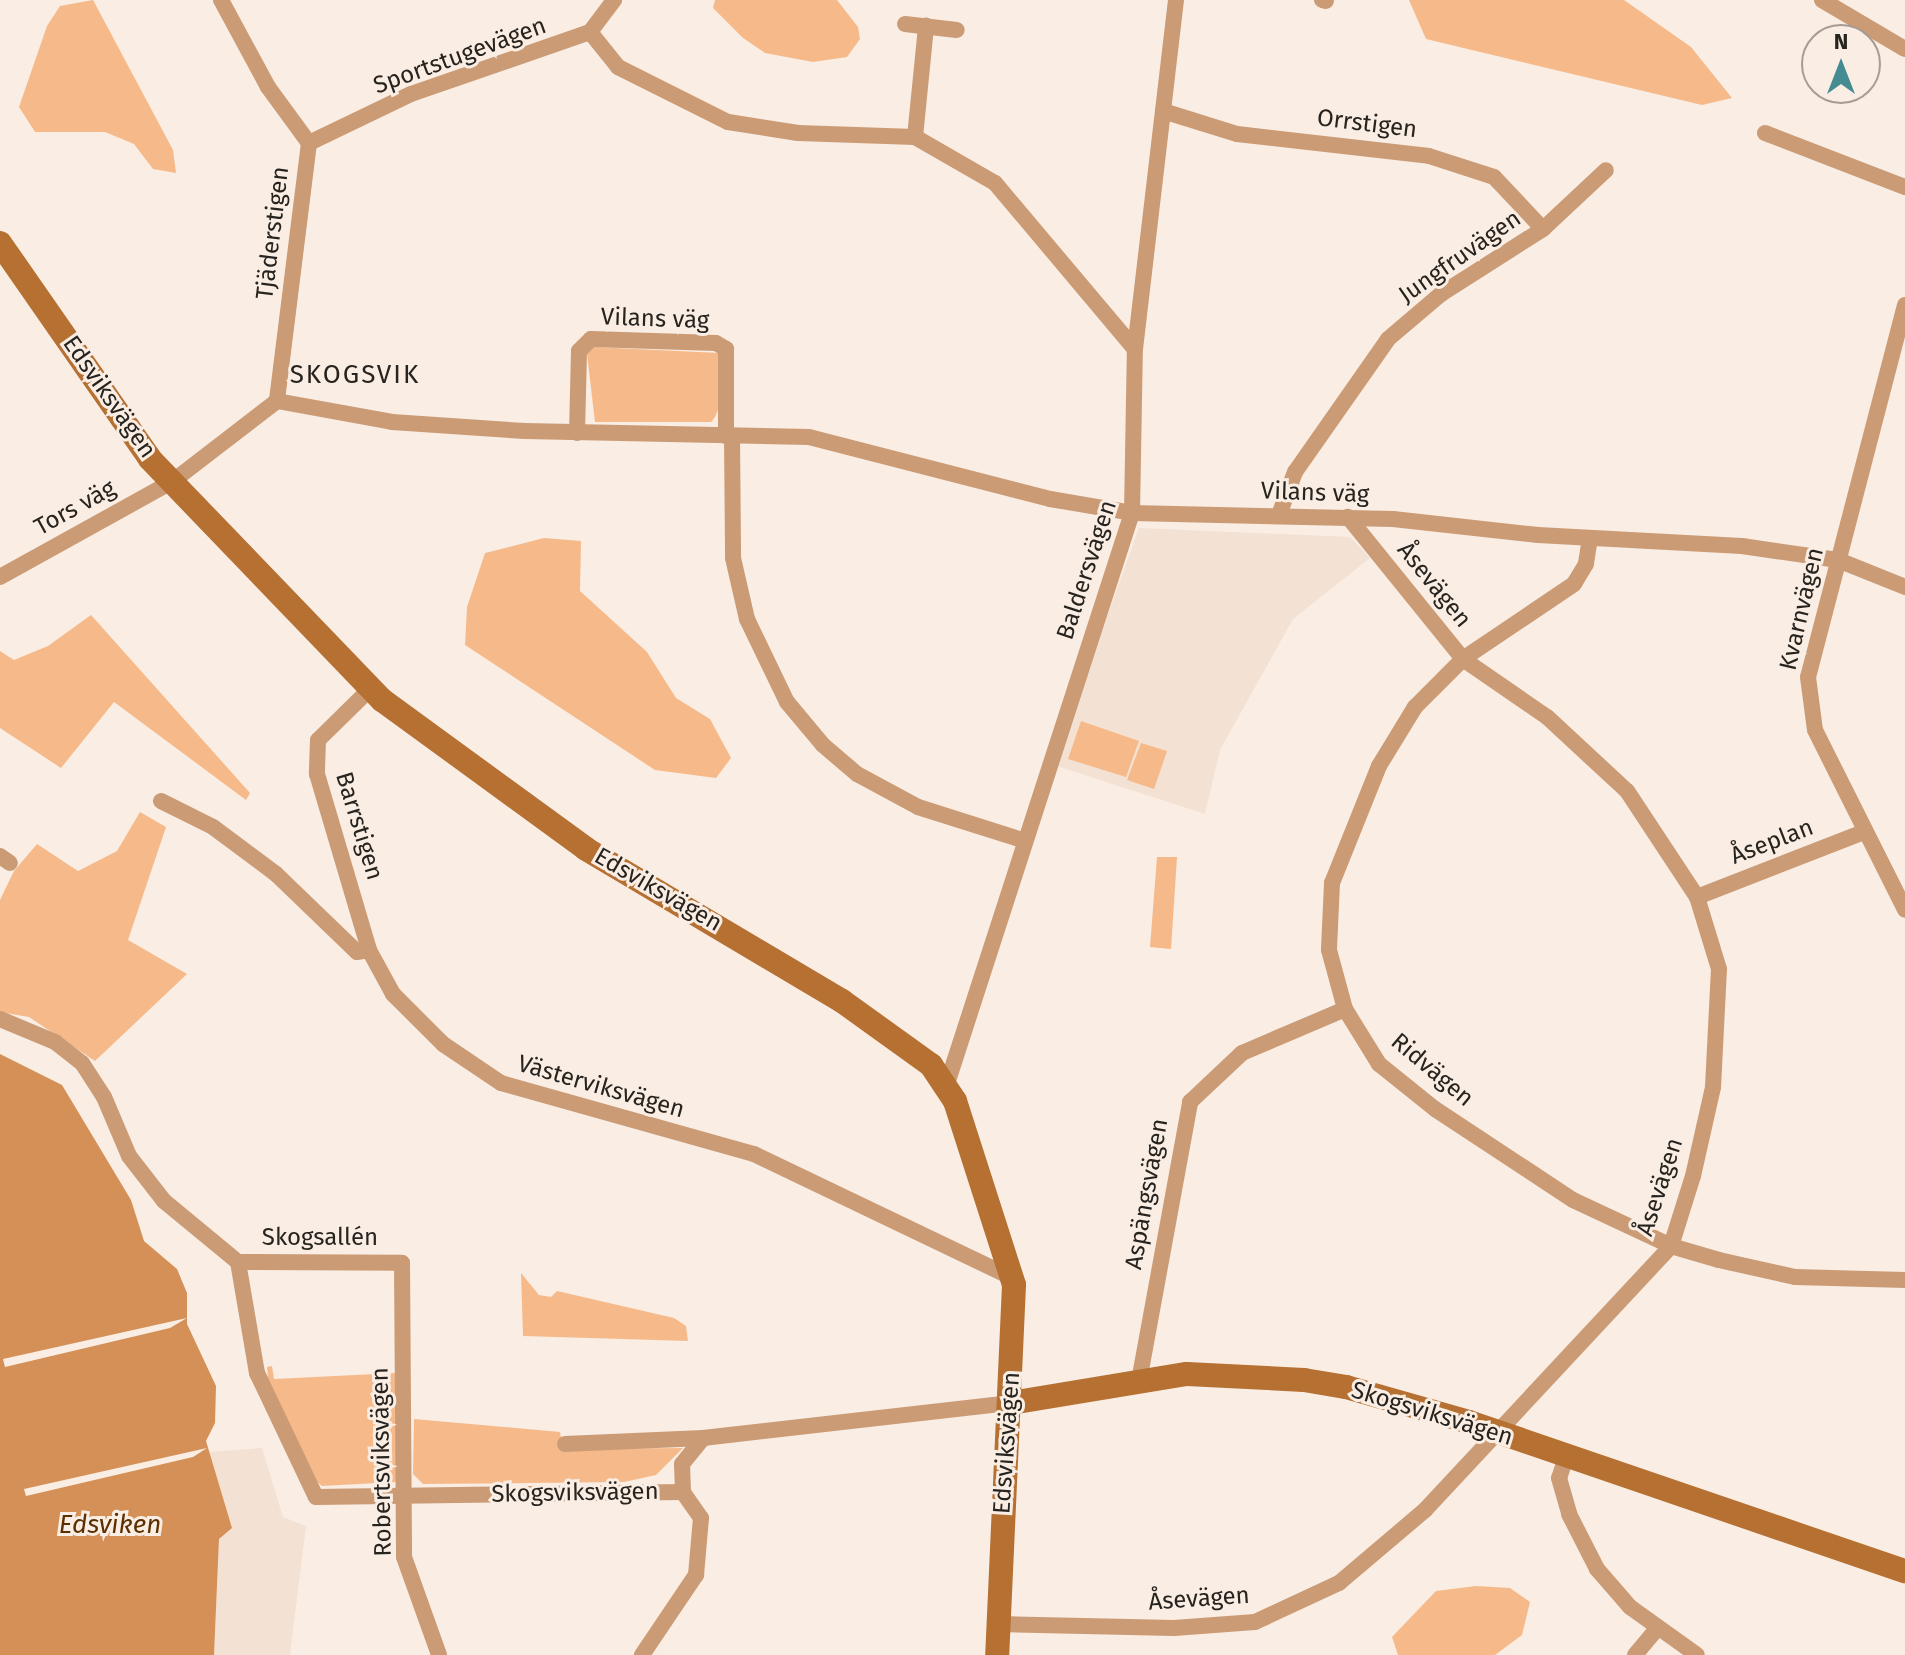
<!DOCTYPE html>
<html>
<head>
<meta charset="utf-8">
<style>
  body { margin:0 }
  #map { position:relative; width:1905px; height:1655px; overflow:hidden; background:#f9ede4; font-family:"Fira Sans",sans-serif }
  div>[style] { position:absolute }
  .built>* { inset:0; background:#f3e1d3 }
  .green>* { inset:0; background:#f6ba8a }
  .water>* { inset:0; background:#d49057 }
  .pier>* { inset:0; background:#f9ede4 }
  .street>* { height:16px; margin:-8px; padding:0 8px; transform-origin:8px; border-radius:8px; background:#cb9b75 }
  .secondary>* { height:24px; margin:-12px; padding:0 12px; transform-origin:12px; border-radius:12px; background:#b57032 }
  span { translate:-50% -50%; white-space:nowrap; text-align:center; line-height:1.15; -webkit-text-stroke:6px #f9ede4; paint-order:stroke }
  .street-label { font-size:24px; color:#27231f }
  .neighbourhood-label { font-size:26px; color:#27231f; letter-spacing:2px }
  .water-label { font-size:26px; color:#5b2f00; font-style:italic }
  .north { position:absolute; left:1801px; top:24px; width:80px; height:80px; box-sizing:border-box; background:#f9ede4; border:2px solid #a59c95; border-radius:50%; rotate:0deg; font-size:22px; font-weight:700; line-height:32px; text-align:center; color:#27231f }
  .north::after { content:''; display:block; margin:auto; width:28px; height:36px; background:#448b92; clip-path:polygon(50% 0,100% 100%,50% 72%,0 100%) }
</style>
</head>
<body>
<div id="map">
  <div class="built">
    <i style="clip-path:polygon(1139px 528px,1350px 537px,1370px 558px,1293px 619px,1220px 750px,1205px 814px,1054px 765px)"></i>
    <i style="clip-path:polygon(262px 1448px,283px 1517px,306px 1526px,290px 1655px,214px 1655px,219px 1539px,232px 1528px,207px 1452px)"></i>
  </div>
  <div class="green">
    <i style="clip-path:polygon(93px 0,173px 150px,176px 173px,153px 169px,134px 144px,105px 132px,35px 132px,19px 107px,47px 26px,60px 6px)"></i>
    <i style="clip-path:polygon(715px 0,837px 0,858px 27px,860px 39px,847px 57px,813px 62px,765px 53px,743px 38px,713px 8px)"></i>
    <i style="clip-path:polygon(1409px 0,1624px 0,1691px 47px,1732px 98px,1702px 105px,1426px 39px)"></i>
    <i style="clip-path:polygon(594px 347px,720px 353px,722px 400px,715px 417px,711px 422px,595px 422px,587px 354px)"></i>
    <i style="clip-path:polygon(544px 538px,581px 541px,580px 591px,647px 652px,676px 698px,710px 719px,731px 758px,716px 778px,655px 770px,465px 645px,467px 607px,485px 553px)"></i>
    <i style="clip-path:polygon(91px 615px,250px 793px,246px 800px,114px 702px,61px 768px,0 728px,0 651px,14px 660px,48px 646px)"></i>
    <i style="clip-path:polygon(1081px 721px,1139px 741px,1126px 777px,1068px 759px)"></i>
    <i style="clip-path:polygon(1141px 743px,1167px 751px,1154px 789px,1127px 780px)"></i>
    <i style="clip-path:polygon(140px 812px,166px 827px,128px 940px,187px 974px,95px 1061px,29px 1017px,0 1012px,0 900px,14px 871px,37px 844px,78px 871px,117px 851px)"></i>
    <i style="clip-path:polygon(1157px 857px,1177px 857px,1171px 949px,1150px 947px)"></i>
    <i style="clip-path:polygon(521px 1273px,539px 1295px,551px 1297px,557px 1291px,674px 1318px,686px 1326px,688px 1341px,523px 1336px)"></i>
    <i style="clip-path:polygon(272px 1366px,274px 1379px,396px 1373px,396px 1482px,322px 1486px,315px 1480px,268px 1378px,267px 1367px)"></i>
    <i style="clip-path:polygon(414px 1419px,560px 1432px,563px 1449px,683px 1448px,656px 1475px,624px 1482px,423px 1484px,413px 1474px)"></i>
    <i style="clip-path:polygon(1476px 1586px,1510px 1588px,1530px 1602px,1522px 1635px,1495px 1655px,1398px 1655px,1392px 1637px,1436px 1591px)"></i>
  </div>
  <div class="water">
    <i style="clip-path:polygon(0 1054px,62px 1085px,131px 1200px,144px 1241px,177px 1269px,187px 1293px,187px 1324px,216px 1386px,215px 1423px,206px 1441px,232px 1528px,219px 1539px,214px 1655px,0 1655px)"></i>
  </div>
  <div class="pier">
    <i style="clip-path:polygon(187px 1318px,170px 1328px,5px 1367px,3px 1359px)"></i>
    <i style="clip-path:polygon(207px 1448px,193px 1457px,26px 1496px,24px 1489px)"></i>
  </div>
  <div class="street">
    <i style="left:221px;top:0;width:99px;rotate:61.6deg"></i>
    <i style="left:268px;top:87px;width:69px;rotate:53.8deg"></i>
    <i style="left:309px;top:143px;width:260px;rotate:97.1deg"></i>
    <i style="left:1322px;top:0;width:4px;rotate:14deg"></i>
    <i style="left:1822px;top:0;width:96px;rotate:30.6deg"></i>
    <i style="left:905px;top:24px;width:52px;rotate:6.6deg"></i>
    <i style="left:590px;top:32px;width:40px;rotate:-53deg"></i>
    <i style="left:1163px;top:111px;width:77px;rotate:17.3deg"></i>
    <i style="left:1237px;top:134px;width:193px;rotate:6.5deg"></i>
    <i style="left:1429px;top:156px;width:68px;rotate:17.9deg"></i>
    <i style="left:1494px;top:177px;width:71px;rotate:46.7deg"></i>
    <i style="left:1765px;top:133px;width:150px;rotate:21.1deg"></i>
    <i style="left:915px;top:137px;width:112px;rotate:-84.3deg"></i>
    <i style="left:309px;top:143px;width:113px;rotate:-25.7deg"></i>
    <i style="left:411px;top:94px;width:189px;rotate:-19.1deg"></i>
    <i style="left:590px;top:32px;width:45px;rotate:51.3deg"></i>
    <i style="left:618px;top:67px;width:123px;rotate:26.6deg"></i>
    <i style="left:728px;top:122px;width:71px;rotate:8.9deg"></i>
    <i style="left:798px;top:133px;width:117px;rotate:2deg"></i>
    <i style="left:915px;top:137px;width:92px;rotate:29.9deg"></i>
    <i style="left:995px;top:183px;width:217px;rotate:49.9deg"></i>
    <i style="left:1905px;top:305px;width:384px;rotate:104.6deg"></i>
    <i style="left:1808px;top:677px;width:53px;rotate:82.5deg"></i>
    <i style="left:1815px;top:730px;width:201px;rotate:63.4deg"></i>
    <i style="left:277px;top:401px;width:117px;rotate:10.3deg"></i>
    <i style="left:392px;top:422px;width:133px;rotate:3.9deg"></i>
    <i style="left:525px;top:431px;width:284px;rotate:1.2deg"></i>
    <i style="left:809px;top:437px;width:249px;rotate:14.4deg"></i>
    <i style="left:1050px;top:499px;width:83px;rotate:9.7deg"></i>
    <i style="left:1132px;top:513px;width:261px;rotate:1.3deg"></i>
    <i style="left:1393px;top:519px;width:146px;rotate:6.3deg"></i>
    <i style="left:1538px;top:535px;width:204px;rotate:3.1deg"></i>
    <i style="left:1742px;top:546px;width:97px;rotate:8.3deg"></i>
    <i style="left:1838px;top:560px;width:72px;rotate:21.9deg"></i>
    <i style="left:577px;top:433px;width:82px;rotate:-88.6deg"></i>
    <i style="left:579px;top:351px;width:17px;rotate:-45deg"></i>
    <i style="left:591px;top:339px;width:125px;rotate:1.8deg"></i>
    <i style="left:716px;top:343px;width:12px;rotate:31deg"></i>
    <i style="left:726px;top:349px;width:87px;rotate:90deg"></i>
    <i style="left:732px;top:436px;width:122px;rotate:89.5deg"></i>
    <i style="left:733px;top:558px;width:63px;rotate:77.1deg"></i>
    <i style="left:747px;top:619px;width:92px;rotate:64.3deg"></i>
    <i style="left:787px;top:702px;width:56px;rotate:50.1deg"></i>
    <i style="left:823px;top:745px;width:45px;rotate:40.5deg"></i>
    <i style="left:857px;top:774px;width:69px;rotate:28.4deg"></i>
    <i style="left:918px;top:807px;width:109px;rotate:17.6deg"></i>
    <i style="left:1279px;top:515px;width:46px;rotate:-69.6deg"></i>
    <i style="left:1295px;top:472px;width:162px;rotate:-55deg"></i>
    <i style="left:1388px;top:339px;width:70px;rotate:-40.3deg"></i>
    <i style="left:1441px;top:294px;width:121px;rotate:-32.5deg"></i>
    <i style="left:1543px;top:229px;width:86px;rotate:-43.1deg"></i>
    <i style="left:1590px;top:538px;width:26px;rotate:99deg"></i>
    <i style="left:1586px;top:564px;width:23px;rotate:121deg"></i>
    <i style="left:1574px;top:584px;width:134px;rotate:146deg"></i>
    <i style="left:1463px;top:659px;width:68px;rotate:135deg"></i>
    <i style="left:1415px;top:707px;width:69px;rotate:121.4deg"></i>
    <i style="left:1379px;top:766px;width:126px;rotate:111.9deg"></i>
    <i style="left:1332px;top:883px;width:67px;rotate:92.6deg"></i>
    <i style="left:1329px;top:950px;width:61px;rotate:74.8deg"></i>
    <i style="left:1345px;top:1009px;width:65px;rotate:58.3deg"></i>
    <i style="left:1379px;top:1064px;width:72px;rotate:38.8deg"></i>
    <i style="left:1435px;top:1109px;width:165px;rotate:33.4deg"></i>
    <i style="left:1573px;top:1200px;width:108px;rotate:25.1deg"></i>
    <i style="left:1671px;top:1246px;width:50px;rotate:16.3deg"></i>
    <i style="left:1719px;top:1260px;width:78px;rotate:12.6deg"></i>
    <i style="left:1795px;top:1277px;width:110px;rotate:1.6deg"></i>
    <i style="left:0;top:577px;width:198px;rotate:-29deg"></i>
    <i style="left:173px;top:481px;width:131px;rotate:-37.6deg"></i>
    <i style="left:371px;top:688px;width:74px;rotate:135.5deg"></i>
    <i style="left:318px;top:740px;width:34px;rotate:92deg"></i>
    <i style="left:317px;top:774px;width:184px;rotate:73.5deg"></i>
    <i style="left:369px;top:950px;width:50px;rotate:61.4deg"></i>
    <i style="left:393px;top:994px;width:71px;rotate:45deg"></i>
    <i style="left:443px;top:1044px;width:70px;rotate:33.9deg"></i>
    <i style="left:501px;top:1083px;width:263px;rotate:15.7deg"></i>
    <i style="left:754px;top:1154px;width:287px;rotate:25.6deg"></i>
    <i style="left:161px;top:801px;width:58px;rotate:26.6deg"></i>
    <i style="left:213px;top:827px;width:79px;rotate:36.7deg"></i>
    <i style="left:276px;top:874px;width:112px;rotate:43.9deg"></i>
    <i style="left:357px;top:952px;width:12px;rotate:-9deg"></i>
    <i style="left:0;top:856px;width:12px;rotate:35deg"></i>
    <i style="left:1697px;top:897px;width:179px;rotate:-21.3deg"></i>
    <i style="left:0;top:1019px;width:60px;rotate:22.7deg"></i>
    <i style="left:55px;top:1042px;width:34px;rotate:38deg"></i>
    <i style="left:82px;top:1063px;width:40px;rotate:57.1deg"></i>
    <i style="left:104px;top:1097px;width:64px;rotate:67deg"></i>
    <i style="left:129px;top:1156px;width:57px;rotate:52.1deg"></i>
    <i style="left:164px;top:1201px;width:96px;rotate:39.5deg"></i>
    <i style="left:238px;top:1262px;width:113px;rotate:80.3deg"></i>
    <i style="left:257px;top:1373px;width:137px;rotate:64.6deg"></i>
    <i style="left:316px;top:1497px;width:367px;rotate:-0.8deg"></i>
    <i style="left:946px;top:1087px;width:603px;rotate:-72.05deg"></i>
    <i style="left:1132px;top:513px;width:164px;rotate:-89deg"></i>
    <i style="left:1135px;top:349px;width:351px;rotate:-83.3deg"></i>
    <i style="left:238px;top:1262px;width:164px;rotate:0.3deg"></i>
    <i style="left:402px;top:1263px;width:294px;rotate:89.6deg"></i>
    <i style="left:404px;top:1557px;width:104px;rotate:70.3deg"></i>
    <i style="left:1139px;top:1381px;width:284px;rotate:-79.6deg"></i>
    <i style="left:1190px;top:1102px;width:71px;rotate:-43.3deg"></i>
    <i style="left:1242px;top:1053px;width:112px;rotate:-23.1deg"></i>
    <i style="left:565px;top:1444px;width:138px;rotate:-2.5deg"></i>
    <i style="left:1566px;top:1457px;width:22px;rotate:108deg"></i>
    <i style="left:1559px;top:1478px;width:37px;rotate:74deg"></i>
    <i style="left:1569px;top:1514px;width:62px;rotate:63deg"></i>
    <i style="left:1597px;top:1569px;width:50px;rotate:49deg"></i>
    <i style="left:1630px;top:1607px;width:82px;rotate:35.6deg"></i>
    <i style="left:683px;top:1492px;width:28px;rotate:-92deg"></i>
    <i style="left:682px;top:1464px;width:33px;rotate:-51deg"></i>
    <i style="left:703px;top:1438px;width:310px;rotate:-6.5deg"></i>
    <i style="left:999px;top:1624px;width:175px;rotate:1.3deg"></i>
    <i style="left:1174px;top:1628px;width:81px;rotate:-4.2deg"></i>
    <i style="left:1255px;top:1622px;width:93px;rotate:-24.9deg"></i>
    <i style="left:1339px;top:1583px;width:113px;rotate:-40.3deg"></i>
    <i style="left:1425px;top:1510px;width:361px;rotate:-47deg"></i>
    <i style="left:1671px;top:1246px;width:73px;rotate:-72.6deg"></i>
    <i style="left:1693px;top:1176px;width:91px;rotate:-77.3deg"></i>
    <i style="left:1713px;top:1087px;width:118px;rotate:-87.1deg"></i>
    <i style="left:1719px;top:969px;width:75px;rotate:-107deg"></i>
    <i style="left:1697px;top:897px;width:127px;rotate:-123.4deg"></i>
    <i style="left:1627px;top:791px;width:109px;rotate:-137.2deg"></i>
    <i style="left:1547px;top:717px;width:102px;rotate:-145.4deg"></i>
    <i style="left:1463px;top:659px;width:183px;rotate:-129deg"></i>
    <i style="left:642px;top:1655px;width:97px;rotate:-56deg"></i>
    <i style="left:696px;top:1575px;width:57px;rotate:-85deg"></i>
    <i style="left:701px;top:1518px;width:32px;rotate:-125deg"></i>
    <i style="left:1635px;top:1655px;width:33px;rotate:-50deg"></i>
  </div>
  <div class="secondary">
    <i style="left:0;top:243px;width:263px;rotate:55.2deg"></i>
    <i style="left:150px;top:459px;width:335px;rotate:46.1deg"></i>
    <i style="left:382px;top:700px;width:253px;rotate:36.1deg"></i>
    <i style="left:586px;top:849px;width:298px;rotate:30.7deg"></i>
    <i style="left:842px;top:1001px;width:110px;rotate:35.7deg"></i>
    <i style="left:931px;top:1065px;width:43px;rotate:56.3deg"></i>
    <i style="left:955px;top:1101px;width:193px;rotate:72.2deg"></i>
    <i style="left:1014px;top:1285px;width:370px;rotate:92.6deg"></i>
    <i style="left:1011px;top:1403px;width:178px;rotate:-9.4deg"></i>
    <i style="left:1187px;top:1374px;width:117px;rotate:2.9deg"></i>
    <i style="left:1304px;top:1380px;width:43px;rotate:9.5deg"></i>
    <i style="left:1346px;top:1387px;width:128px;rotate:15.9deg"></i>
    <i style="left:1469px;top:1422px;width:461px;rotate:18.9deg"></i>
  </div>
  <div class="street-label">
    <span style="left:460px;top:56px;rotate:-20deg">Sportstugevägen</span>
    <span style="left:1367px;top:124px;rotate:7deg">Orrstigen</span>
    <span style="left:273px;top:233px;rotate:-83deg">Tjäderstigen</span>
    <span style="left:1460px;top:257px;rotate:-35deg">Jungfruvägen</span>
    <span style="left:655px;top:319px;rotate:2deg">Vilans väg</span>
    <span style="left:109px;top:397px;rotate:55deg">Edsviksvägen</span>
    <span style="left:1315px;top:493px;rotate:2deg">Vilans väg</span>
    <span style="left:75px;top:508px;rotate:-29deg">Tors väg</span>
    <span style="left:1087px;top:570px;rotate:-72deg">Baldersvägen</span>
    <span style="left:1434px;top:585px;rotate:51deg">Åsevägen</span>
    <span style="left:1802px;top:609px;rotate:-77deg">Kvarnvägen</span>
    <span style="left:359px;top:826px;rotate:73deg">Barrstigen</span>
    <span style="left:1772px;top:842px;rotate:-21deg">Åseplan</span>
    <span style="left:658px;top:890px;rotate:30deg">Edsviksvägen</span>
    <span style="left:1432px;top:1070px;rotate:40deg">Ridvägen</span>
    <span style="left:601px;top:1087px;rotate:16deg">Västerviksvägen</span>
    <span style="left:1660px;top:1187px;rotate:-72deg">Åsevägen</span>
    <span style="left:1147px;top:1194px;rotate:-80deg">Aspängsvägen</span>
    <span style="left:320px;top:1238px">Skogsallén</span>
    <span style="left:1432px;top:1414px;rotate:17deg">Skogsviksvägen</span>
    <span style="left:1007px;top:1443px;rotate:-86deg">Edsviksvägen</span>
    <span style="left:382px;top:1462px;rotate:-91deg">Robertsviksvägen</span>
    <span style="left:575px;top:1493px;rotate:-1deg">Skogsviksvägen</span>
    <span style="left:1199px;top:1599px;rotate:-4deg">Åsevägen</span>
  </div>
  <div class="neighbourhood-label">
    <span style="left:355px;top:375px">SKOGSVIK</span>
  </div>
  <div class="water-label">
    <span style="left:110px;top:1525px">Edsviken</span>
  </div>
  <div class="north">N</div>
</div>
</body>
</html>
